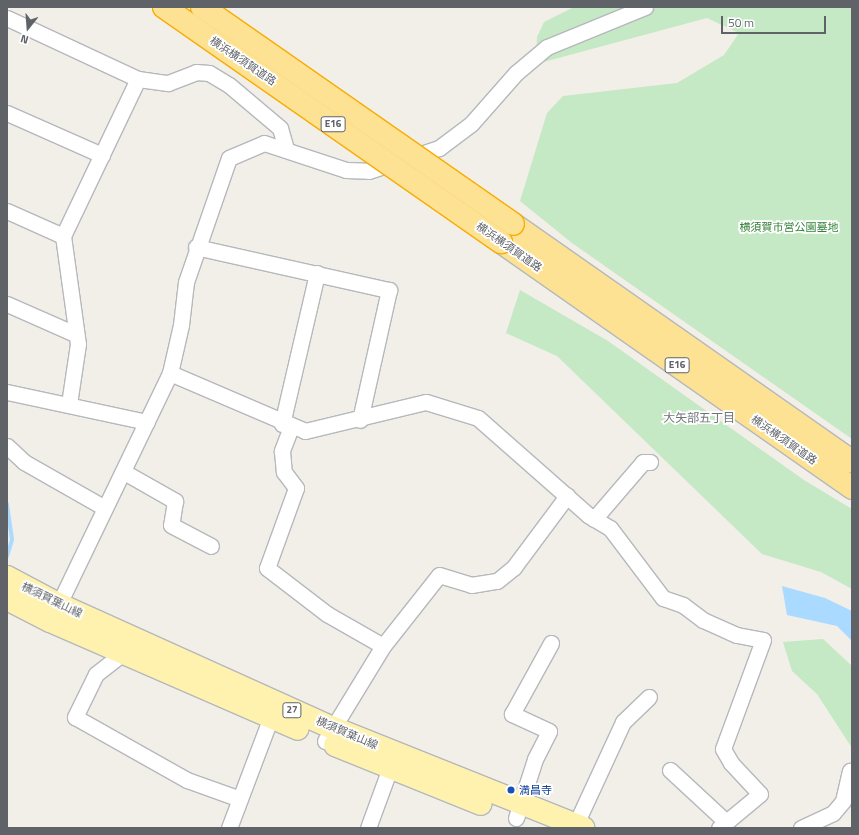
<!DOCTYPE html>
<html>
<head>
<meta charset="utf-8">
<style>
  body { margin:0 }
  #map { position:relative; width:859px; height:835px; overflow:hidden; background:#f1efe8; font-family:"Titillium Web","Noto Sans JP",sans-serif }
  div>[style] { position:absolute }
  .green>* { inset:0; background:#c5e8c5 }
  .water>* { inset:0; background:#aadaff }
  .stream>* { height:4px; margin:-2px; padding:0 2px; transform-origin:2px; border-radius:2px; background:#aadaff }
  .roads { filter:drop-shadow(1px 0 #b5b8bc) drop-shadow(-1px 0 #b5b8bc) drop-shadow(0 1px #b5b8bc) drop-shadow(0 -1px #b5b8bc) }
  .minor>* { height:15px; margin:-7.5px; padding:0 7.5px; transform-origin:7.5px; border-radius:7.5px; background:#fff }
  .primary>* { height:22px; margin:-11px; padding:0 11px; transform-origin:11px; border-radius:11px; background:#fff2af }
  .motorway>* { height:22px; margin:-11px; padding:0 11px; transform-origin:11px; border-radius:11px; background:#fde293 }
  .bridges { filter:drop-shadow(1px 0 #f9ab00) drop-shadow(-1px 0 #f9ab00) drop-shadow(0 1px #f9ab00) drop-shadow(0 -1px #f9ab00) }
  .motorway-bridge>* { height:22px; margin:-11px; padding:0 11px; transform-origin:11px; border-radius:11px; background:#fde293 }
  .dots>* { width:11px; height:11px; translate:-50% -50%; box-sizing:border-box; border:2px solid #fff; border-radius:50% }
  span { translate:-50% -50%; white-space:nowrap; text-align:center; line-height:1.15; -webkit-text-stroke:3.5px #fff; paint-order:stroke }
  .shield-label span { padding:1px 3px; background:#fff; border:1px solid; border-radius:3px; -webkit-text-stroke-width:0 }
  .shield-label { font-size:10px; color:#5f6368; font-weight:700 }
  .street-label { font-size:11px; color:#5f6368 }
  .park-label { font-size:11px; color:#348238 }
  .transit-label { font-size:11px; color:#164399 }
  .left { translate:0 -50%; text-align:left }
  .neighbourhood-label { font-size:12px; color:#70757a }
  .frame { position:absolute; inset:0; border:8px solid #5f6368; pointer-events:none }
  .north { position:absolute; left:8px; top:8px; width:40px; height:40px; -webkit-text-stroke:3px #fff; paint-order:stroke; rotate:197deg; font-size:11px; font-weight:700; line-height:16px; text-align:center; color:#5f6368 }
  .north::after { content:''; display:block; margin:auto; width:14px; height:18px; background:#5f6368; clip-path:polygon(50% 0,100% 100%,50% 72%,0 100%) }
  .scale { position:absolute; left:721px; top:16px; width:105px; height:18px; box-sizing:border-box; border:2px solid #5f6368; border-top:0; padding-left:5px; font-size:12px; line-height:14px; white-space:nowrap; color:#5f6368; -webkit-text-stroke:3px #fff; paint-order:stroke }
</style>
</head>
<body>
<div id="map">
  <div class="green">
    <i style="clip-path:polygon(574px 7px,852px 7px,852px 439px,572px 243px,520px 201px,547px 113px,563px 96px,677px 83px,724px 55px,739px 33px,707px 18px,536px 64px,537px 37px,544px 22px)"></i>
    <i style="clip-path:polygon(520px 290px,608px 341px,804px 480px,852px 509px,852px 589px,821px 572px,762px 554px,557px 356px,506px 333px)"></i>
    <i style="clip-path:polygon(823px 639px,852px 666px,852px 748px,817px 694px,792px 671px,783px 642px)"></i>
  </div>
  <div class="water">
    <i style="clip-path:polygon(782px 586px,825px 598px,852px 611px,852px 641px,837px 626px,787px 615px)"></i>
  </div>
  <div class="stream">
    <i style="left:7px;top:504px;width:36px;rotate:82deg"></i>
    <i style="left:12px;top:540px;width:17px;rotate:107deg"></i>
  </div>
  <div class="roads">
    <div class="minor">
      <i style="left:7px;top:18px;width:145px;rotate:25deg"></i>
      <i style="left:138px;top:79px;width:30px;rotate:8deg"></i>
      <i style="left:168px;top:83px;width:30px;rotate:-21deg"></i>
      <i style="left:196px;top:72px;width:13px;rotate:4deg"></i>
      <i style="left:209px;top:73px;width:23px;rotate:31deg"></i>
      <i style="left:229px;top:85px;width:67px;rotate:40.1deg"></i>
      <i style="left:280px;top:128px;width:22px;rotate:74deg"></i>
      <i style="left:7px;top:113px;width:104px;rotate:23.9deg"></i>
      <i style="left:7px;top:211px;width:61px;rotate:24.1deg"></i>
      <i style="left:196px;top:247px;width:198px;rotate:12.6deg"></i>
      <i style="left:389px;top:290px;width:133px;rotate:102.6deg"></i>
      <i style="left:7px;top:304px;width:74px;rotate:23.8deg"></i>
      <i style="left:170px;top:373px;width:147px;rotate:23.2deg"></i>
      <i style="left:305px;top:431px;width:124px;rotate:-13.5deg"></i>
      <i style="left:426px;top:402px;width:54px;rotate:17.1deg"></i>
      <i style="left:478px;top:418px;width:147px;rotate:41.4deg"></i>
      <i style="left:588px;top:515px;width:26px;rotate:31deg"></i>
      <i style="left:610px;top:528px;width:88px;rotate:52.9deg"></i>
      <i style="left:663px;top:598px;width:21px;rotate:19deg"></i>
      <i style="left:683px;top:605px;width:25px;rotate:37deg"></i>
      <i style="left:703px;top:620px;width:37px;rotate:24deg"></i>
      <i style="left:737px;top:635px;width:26px;rotate:11deg"></i>
      <i style="left:763px;top:640px;width:116px;rotate:110.2deg"></i>
      <i style="left:723px;top:749px;width:16px;rotate:60deg"></i>
      <i style="left:731px;top:763px;width:42px;rotate:46.9deg"></i>
      <i style="left:760px;top:794px;width:53px;rotate:140.3deg"></i>
      <i style="left:7px;top:392px;width:143px;rotate:12.1deg"></i>
      <i style="left:69px;top:404px;width:61px;rotate:-81.5deg"></i>
      <i style="left:78px;top:344px;width:109px;rotate:-97.9deg"></i>
      <i style="left:63px;top:236px;width:174px;rotate:-64.5deg"></i>
      <i style="left:282px;top:424px;width:155px;rotate:-76.9deg"></i>
      <i style="left:291px;top:427px;width:26px;rotate:111deg"></i>
      <i style="left:282px;top:451px;width:21px;rotate:85deg"></i>
      <i style="left:284px;top:472px;width:20px;rotate:53deg"></i>
      <i style="left:296px;top:488px;width:85px;rotate:109.9deg"></i>
      <i style="left:267px;top:568px;width:76px;rotate:37.5deg"></i>
      <i style="left:327px;top:614px;width:64px;rotate:29.7deg"></i>
      <i style="left:7px;top:446px;width:23px;rotate:43deg"></i>
      <i style="left:24px;top:462px;width:93px;rotate:29.6deg"></i>
      <i style="left:124px;top:472px;width:59px;rotate:29.6deg"></i>
      <i style="left:175px;top:501px;width:24px;rotate:99deg"></i>
      <i style="left:171px;top:525px;width:45px;rotate:27.7deg"></i>
      <i style="left:594px;top:519px;width:75px;rotate:-49.3deg"></i>
      <i style="left:643px;top:462px;width:7px"></i>
      <i style="left:55px;top:612px;width:265px;rotate:-64.3deg"></i>
      <i style="left:170px;top:373px;width:49px;rotate:-77.1deg"></i>
      <i style="left:181px;top:325px;width:43px;rotate:-83.4deg"></i>
      <i style="left:186px;top:282px;width:131px;rotate:-70.9deg"></i>
      <i style="left:229px;top:158px;width:38px;rotate:-23deg"></i>
      <i style="left:264px;top:143px;width:86px;rotate:18.2deg"></i>
      <i style="left:346px;top:170px;width:23px;rotate:2deg"></i>
      <i style="left:369px;top:171px;width:74px;rotate:-18.2deg"></i>
      <i style="left:439px;top:148px;width:40px;rotate:-37deg"></i>
      <i style="left:471px;top:124px;width:68px;rotate:-48.6deg"></i>
      <i style="left:516px;top:73px;width:40px;rotate:-40deg"></i>
      <i style="left:547px;top:47px;width:106px;rotate:-22.2deg"></i>
      <i style="left:123px;top:653px;width:34px;rotate:142deg"></i>
      <i style="left:96px;top:674px;width:48px;rotate:116deg"></i>
      <i style="left:75px;top:717px;width:129px;rotate:29.4deg"></i>
      <i style="left:187px;top:780px;width:56px;rotate:19.7deg"></i>
      <i style="left:325px;top:741px;width:111px;rotate:-58.6deg"></i>
      <i style="left:383px;top:646px;width:90px;rotate:-51.7deg"></i>
      <i style="left:439px;top:575px;width:34px;rotate:17deg"></i>
      <i style="left:471px;top:585px;width:26px;rotate:-9deg"></i>
      <i style="left:497px;top:581px;width:22px;rotate:-39deg"></i>
      <i style="left:514px;top:567px;width:89px;rotate:-53.3deg"></i>
      <i style="left:670px;top:770px;width:74px;rotate:42.8deg"></i>
      <i style="left:516px;top:818px;width:62px;rotate:-72.1deg"></i>
      <i style="left:535px;top:759px;width:31px;rotate:-63deg"></i>
      <i style="left:549px;top:731px;width:41px;rotate:-155.3deg"></i>
      <i style="left:512px;top:714px;width:81px;rotate:-61.2deg"></i>
      <i style="left:229px;top:828px;width:119px;rotate:-69.3deg"></i>
      <i style="left:368px;top:828px;width:64px;rotate:-69.9deg"></i>
      <i style="left:574px;top:828px;width:117px;rotate:-65.2deg"></i>
      <i style="left:623px;top:722px;width:36px;rotate:-44deg"></i>
      <i style="left:801px;top:828px;width:35px;rotate:-25deg"></i>
      <i style="left:833px;top:813px;width:16px;rotate:-50deg"></i>
      <i style="left:843px;top:801px;width:31px;rotate:-77deg"></i>
    </div>
    <div class="primary">
      <i style="left:7px;top:577px;width:58px;rotate:27.9deg"></i>
      <i style="left:58px;top:604px;width:299px;rotate:24.3deg"></i>
      <i style="left:331px;top:727px;width:272px;rotate:21.8deg"></i>
      <i style="left:7px;top:599px;width:48px;rotate:27.1deg"></i>
      <i style="left:50px;top:621px;width:270px;rotate:23.5deg"></i>
      <i style="left:335px;top:745px;width:157px;rotate:22deg"></i>
    </div>
    <div class="motorway">
      <i style="left:513px;top:224px;width:414px;rotate:35deg"></i>
      <i style="left:501px;top:242px;width:429px;rotate:35deg"></i>
    </div>
  </div>
  <div class="bridges">
    <div class="motorway-bridge">
      <i style="left:164px;top:7px;width:411px;rotate:34.9deg"></i>
      <i style="left:202px;top:7px;width:379px;rotate:34.9deg"></i>
    </div>
  </div>
  <div class="dots">
    <i style="left:511px;top:790px;background:#1a4fb4"></i>
  </div>
  <div class="shield-label">
    <span style="left:333px;top:124px">E16</span>
    <span style="left:677px;top:365px">E16</span>
    <span style="left:292px;top:710px">27</span>
  </div>
  <div class="street-label">
    <span style="left:243px;top:61px;rotate:34deg">横浜横須賀道路</span>
    <span style="left:509px;top:247px;rotate:35deg">横浜横須賀道路</span>
    <span style="left:784px;top:440px;rotate:35deg">横浜横須賀道路</span>
    <span style="left:52px;top:600px;rotate:26deg">横須賀葉山線</span>
    <span style="left:347px;top:733px;rotate:23deg">横須賀葉山線</span>
  </div>
  <div class="park-label">
    <span style="left:789px;top:227px">横須賀市営公園墓地</span>
  </div>
  <div class="transit-label">
    <span class="left" style="left:519px;top:790px">満昌寺</span>
  </div>
  <div class="neighbourhood-label">
    <span style="left:699px;top:418px">大矢部五丁目</span>
  </div>
  <div class="frame"></div>
  <div class="north">N</div>
  <div class="scale">50 m</div>
</div>
</body>
</html>
